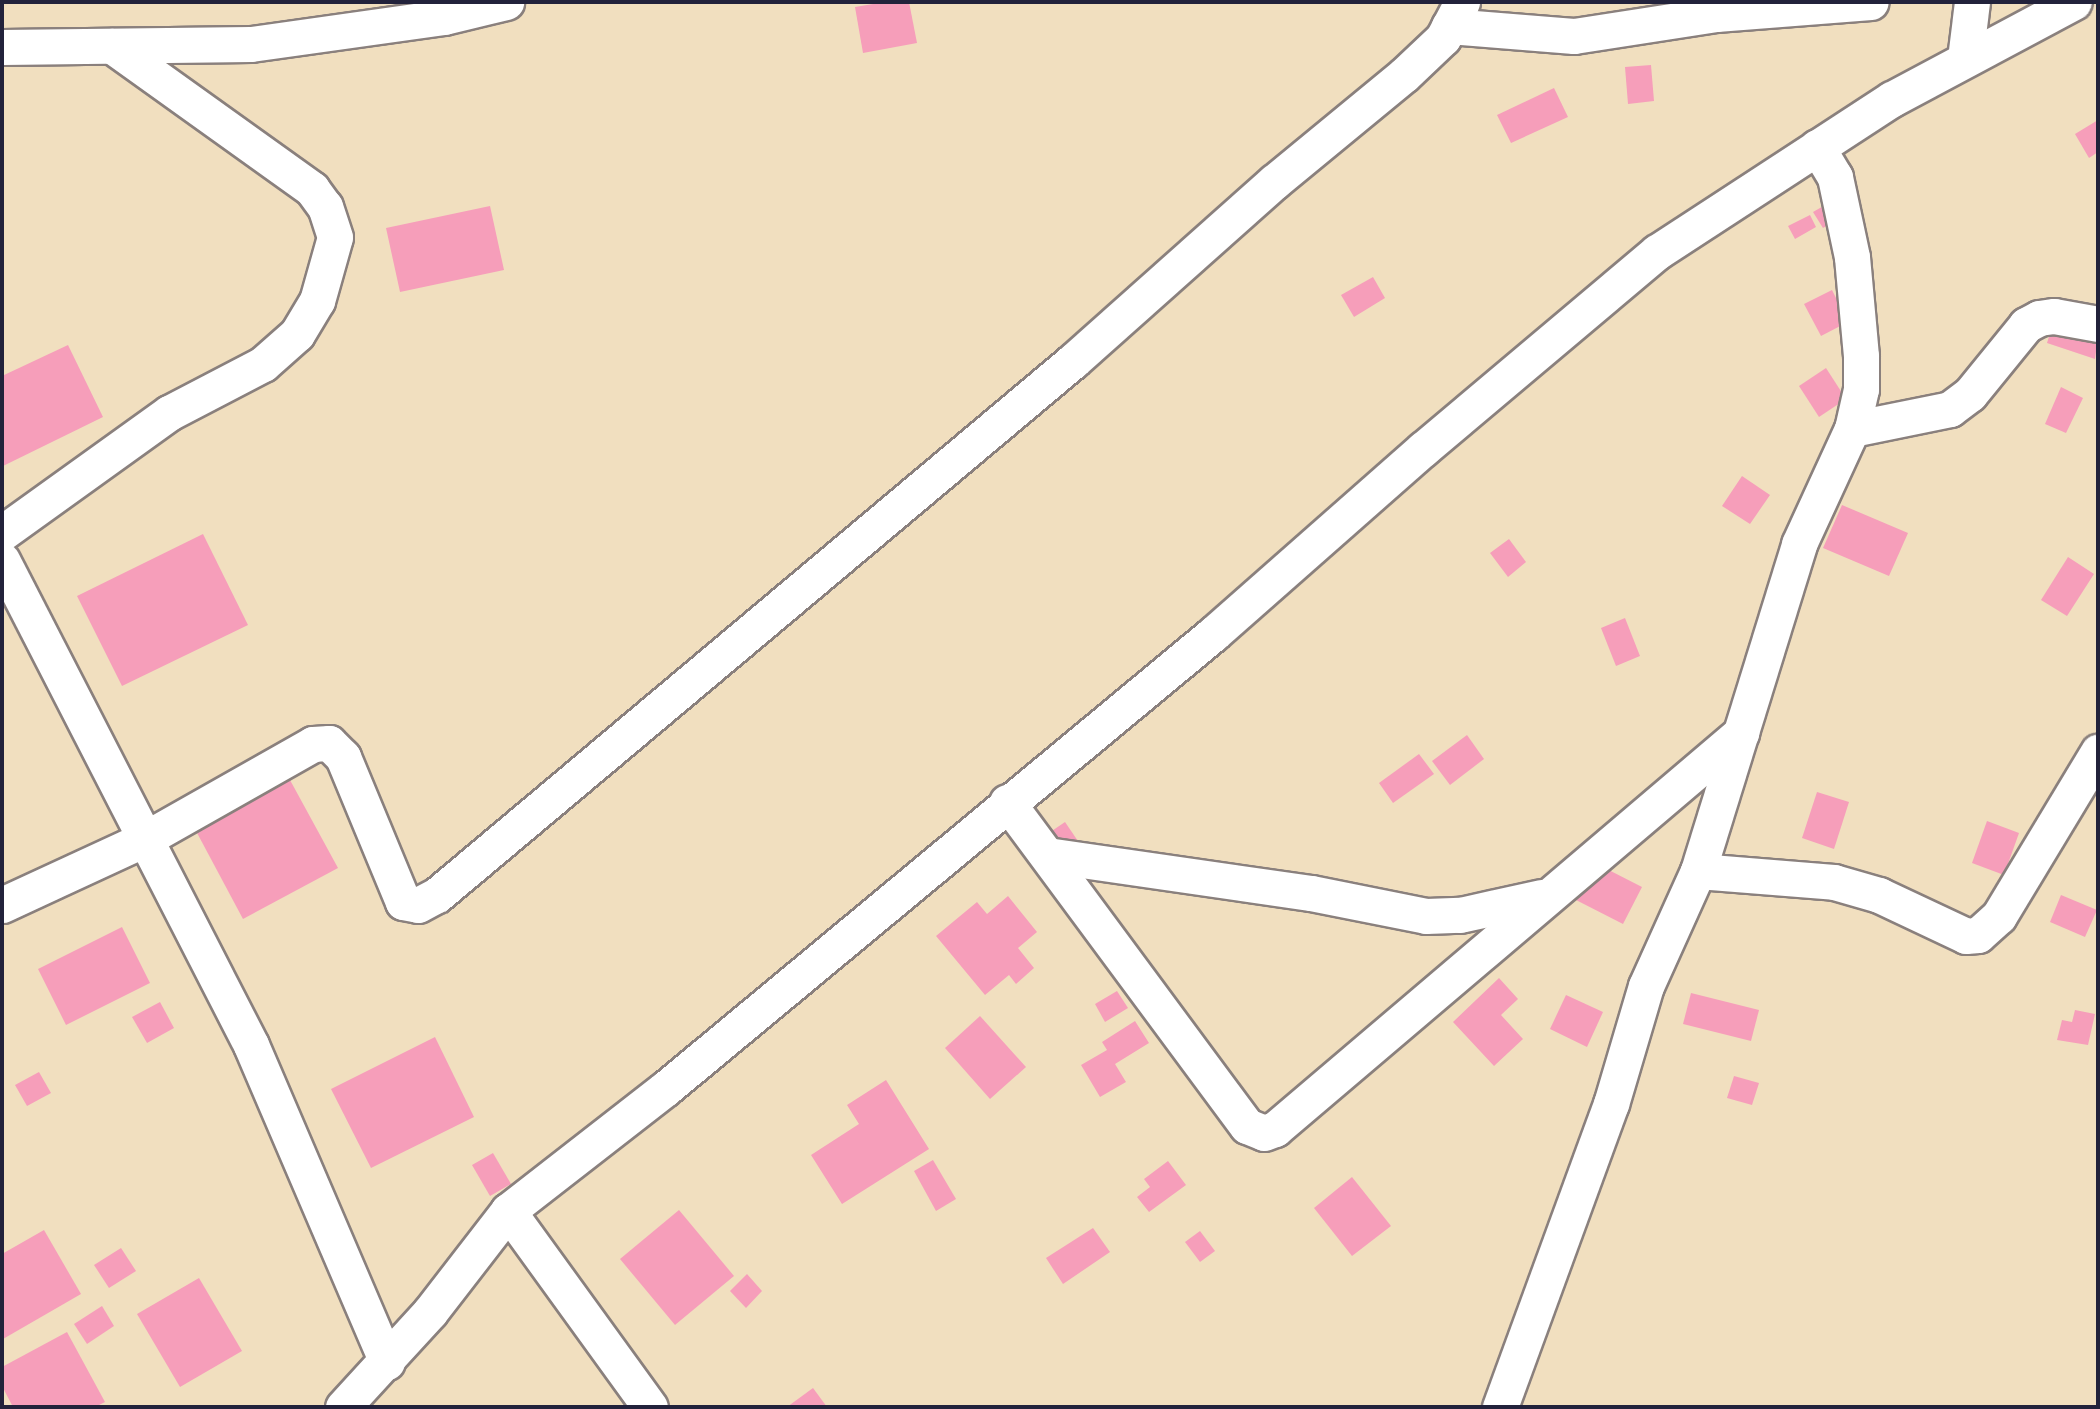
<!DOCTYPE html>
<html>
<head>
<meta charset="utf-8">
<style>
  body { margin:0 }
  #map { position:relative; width:2100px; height:1409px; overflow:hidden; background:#f1dfbf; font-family:"Patrick Hand",sans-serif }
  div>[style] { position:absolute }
  .building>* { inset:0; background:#f69eba }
  .roads { filter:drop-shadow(2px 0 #8a807d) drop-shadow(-2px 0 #8a807d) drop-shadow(0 2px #8a807d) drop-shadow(0 -2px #8a807d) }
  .minor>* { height:35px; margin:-17.5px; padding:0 17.5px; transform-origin:17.5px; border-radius:17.5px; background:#fff }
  span { translate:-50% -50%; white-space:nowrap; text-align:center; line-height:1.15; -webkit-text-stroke:5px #fcf5e5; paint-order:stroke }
  .frame { position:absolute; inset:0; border:4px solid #22223b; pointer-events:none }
</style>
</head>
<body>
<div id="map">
  <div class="building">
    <i style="clip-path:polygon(885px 2px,909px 2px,917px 43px,863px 53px,855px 7px)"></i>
    <i style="clip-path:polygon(1651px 65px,1654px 101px,1628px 104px,1625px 67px)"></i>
    <i style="clip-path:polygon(1554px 88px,1568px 117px,1511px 143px,1497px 115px)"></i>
    <i style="clip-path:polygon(2098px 120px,2098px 152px,2089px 158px,2075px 134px)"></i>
    <i style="clip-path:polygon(1834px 200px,1843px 216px,1823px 228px,1813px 212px)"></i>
    <i style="clip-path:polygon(490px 206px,504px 270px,400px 292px,386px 228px)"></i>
    <i style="clip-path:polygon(1810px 215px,1816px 227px,1795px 239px,1788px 226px)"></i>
    <i style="clip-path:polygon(1373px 277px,1385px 298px,1354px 317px,1341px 295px)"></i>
    <i style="clip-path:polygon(1832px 290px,1848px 322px,1821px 336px,1804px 304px)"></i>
    <i style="clip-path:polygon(2054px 321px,2098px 336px,2095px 359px,2047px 343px)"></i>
    <i style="clip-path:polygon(68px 345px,103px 417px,3px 466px,2px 376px)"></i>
    <i style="clip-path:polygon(1826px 368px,1846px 399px,1819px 417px,1799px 386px)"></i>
    <i style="clip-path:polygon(2061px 387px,2083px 398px,2066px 433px,2045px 424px)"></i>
    <i style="clip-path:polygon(1742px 476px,1770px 495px,1750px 524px,1722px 506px)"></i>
    <i style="clip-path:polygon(1842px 505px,1908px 533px,1889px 576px,1823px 548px)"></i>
    <i style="clip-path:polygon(203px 534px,248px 625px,122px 686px,77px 596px)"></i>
    <i style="clip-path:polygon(1509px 539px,1526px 562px,1508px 577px,1490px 553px)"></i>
    <i style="clip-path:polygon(2068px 557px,2094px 574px,2067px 616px,2041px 600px)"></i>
    <i style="clip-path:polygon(1625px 618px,1640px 656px,1616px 666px,1601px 628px)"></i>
    <i style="clip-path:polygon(1467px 735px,1484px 759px,1450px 785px,1432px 761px)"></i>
    <i style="clip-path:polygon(1419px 754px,1434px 774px,1393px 803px,1379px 783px)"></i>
    <i style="clip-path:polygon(290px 780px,338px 868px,243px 919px,196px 831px)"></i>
    <i style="clip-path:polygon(1817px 792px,1849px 802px,1834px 849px,1802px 838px)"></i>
    <i style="clip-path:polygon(1987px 821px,2019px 833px,2004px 875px,1972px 863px)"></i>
    <i style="clip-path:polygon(1065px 822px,1082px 847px,1040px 839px)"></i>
    <i style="clip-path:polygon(1595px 863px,1642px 887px,1623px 924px,1576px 900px)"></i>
    <i style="clip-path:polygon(2061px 895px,2097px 910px,2085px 937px,2050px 922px)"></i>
    <i style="clip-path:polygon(1008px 896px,1037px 932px,1018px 948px,1034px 968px,1016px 984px,1009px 975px,985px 995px,936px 936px,977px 902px,987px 914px)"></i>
    <i style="clip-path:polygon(122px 927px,150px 983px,66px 1025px,38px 969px)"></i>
    <i style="clip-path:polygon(1499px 978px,1518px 999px,1501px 1015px,1523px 1039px,1494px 1066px,1453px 1022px)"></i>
    <i style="clip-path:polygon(1117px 991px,1128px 1008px,1105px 1022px,1095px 1004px)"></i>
    <i style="clip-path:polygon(1691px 993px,1759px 1010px,1751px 1041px,1683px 1024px)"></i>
    <i style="clip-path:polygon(1566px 995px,1603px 1012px,1587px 1047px,1550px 1029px)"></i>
    <i style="clip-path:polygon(160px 1002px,174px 1028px,147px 1043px,132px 1017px)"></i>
    <i style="clip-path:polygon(2075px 1010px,2095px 1014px,2088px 1045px,2057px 1040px,2062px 1020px,2072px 1022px)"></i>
    <i style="clip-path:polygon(980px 1016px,1026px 1067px,990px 1099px,945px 1048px)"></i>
    <i style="clip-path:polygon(1135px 1021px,1149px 1043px,1115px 1064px,1126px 1082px,1100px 1097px,1081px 1065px,1107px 1050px,1102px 1042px)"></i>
    <i style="clip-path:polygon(435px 1037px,474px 1117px,371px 1168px,331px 1089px)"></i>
    <i style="clip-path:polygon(39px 1072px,51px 1093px,27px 1106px,15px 1085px)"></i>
    <i style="clip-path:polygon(1734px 1076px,1759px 1083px,1752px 1105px,1727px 1098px)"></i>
    <i style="clip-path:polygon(886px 1080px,929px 1149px,842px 1204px,811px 1155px,859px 1124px,847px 1105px)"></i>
    <i style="clip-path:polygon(493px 1153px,511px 1184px,490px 1196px,472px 1165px)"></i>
    <i style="clip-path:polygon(933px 1160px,956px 1199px,936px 1211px,914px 1171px)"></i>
    <i style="clip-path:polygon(1168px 1161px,1186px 1185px,1149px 1212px,1137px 1197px,1150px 1187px,1144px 1179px)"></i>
    <i style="clip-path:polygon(1352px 1177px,1391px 1226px,1352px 1256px,1314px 1208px)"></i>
    <i style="clip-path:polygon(679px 1210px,734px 1276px,675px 1325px,620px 1259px)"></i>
    <i style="clip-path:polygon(1093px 1228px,1110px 1252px,1063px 1284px,1046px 1258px)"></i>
    <i style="clip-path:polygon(44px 1230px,81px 1294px,3px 1339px,2px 1254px)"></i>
    <i style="clip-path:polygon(1200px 1231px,1215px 1251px,1200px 1262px,1185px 1242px)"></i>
    <i style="clip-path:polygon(121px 1248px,136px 1271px,109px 1288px,94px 1265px)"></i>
    <i style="clip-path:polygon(747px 1274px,762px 1291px,746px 1308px,730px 1291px)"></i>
    <i style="clip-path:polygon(199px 1278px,242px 1351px,180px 1387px,137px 1314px)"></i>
    <i style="clip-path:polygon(102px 1306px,114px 1326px,87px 1344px,74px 1324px)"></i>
    <i style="clip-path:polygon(67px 1332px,105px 1402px,95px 1407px,13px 1407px,2px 1386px,2px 1367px)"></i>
    <i style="clip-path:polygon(813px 1388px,827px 1407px,787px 1407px)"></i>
  </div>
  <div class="roads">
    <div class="minor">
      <i style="left:1449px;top:26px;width:125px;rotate:4.6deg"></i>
      <i style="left:1574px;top:36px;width:144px;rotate:-8.8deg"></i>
      <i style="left:1716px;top:14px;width:155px;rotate:-4.4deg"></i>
      <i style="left:2px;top:47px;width:249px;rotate:-0.7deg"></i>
      <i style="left:251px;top:44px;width:195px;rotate:-8deg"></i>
      <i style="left:444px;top:17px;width:64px;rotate:-13.6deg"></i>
      <i style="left:1965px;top:59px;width:57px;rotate:-83deg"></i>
      <i style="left:1852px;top:429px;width:100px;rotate:-11.5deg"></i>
      <i style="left:1950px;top:409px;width:25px;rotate:-37deg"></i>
      <i style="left:1970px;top:394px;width:89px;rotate:-50.9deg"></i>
      <i style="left:2026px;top:325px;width:15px;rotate:-28deg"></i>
      <i style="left:2039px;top:318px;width:15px;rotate:-8deg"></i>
      <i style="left:2054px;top:316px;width:45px;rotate:10.3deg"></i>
      <i style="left:2px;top:533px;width:206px;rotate:-35.7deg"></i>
      <i style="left:169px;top:413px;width:106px;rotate:-27.5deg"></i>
      <i style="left:263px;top:364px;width:45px;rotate:-41.4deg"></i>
      <i style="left:297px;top:334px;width:39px;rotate:-59deg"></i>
      <i style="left:317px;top:301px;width:66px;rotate:-74.3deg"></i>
      <i style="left:335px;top:237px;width:32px;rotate:-108deg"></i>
      <i style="left:325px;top:207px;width:22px;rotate:-126deg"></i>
      <i style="left:312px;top:189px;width:246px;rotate:-144.4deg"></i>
      <i style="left:2px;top:560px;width:545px;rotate:62.82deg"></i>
      <i style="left:251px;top:1045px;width:345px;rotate:66.8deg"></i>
      <i style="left:1007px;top:802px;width:403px;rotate:53.5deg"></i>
      <i style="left:1247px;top:1126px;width:18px;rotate:22deg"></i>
      <i style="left:1264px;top:1133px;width:12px;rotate:-20deg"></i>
      <i style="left:1275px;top:1129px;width:612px;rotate:-40.36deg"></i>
      <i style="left:1047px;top:855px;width:267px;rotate:8.2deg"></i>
      <i style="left:1311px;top:893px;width:117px;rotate:11.3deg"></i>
      <i style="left:1426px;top:916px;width:34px;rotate:-2deg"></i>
      <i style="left:1460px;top:915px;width:83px;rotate:-12.5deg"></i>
      <i style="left:1698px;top:871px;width:136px;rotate:4.6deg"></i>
      <i style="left:1834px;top:882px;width:47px;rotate:16.1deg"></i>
      <i style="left:1879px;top:895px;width:96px;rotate:25.2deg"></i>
      <i style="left:1966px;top:936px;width:12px;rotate:-5deg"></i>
      <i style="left:1978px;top:935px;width:28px;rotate:-42deg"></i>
      <i style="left:1999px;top:916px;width:192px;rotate:-58.9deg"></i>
      <i style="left:2px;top:905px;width:157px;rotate:-24.8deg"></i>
      <i style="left:145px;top:839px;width:193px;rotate:-29.5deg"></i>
      <i style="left:313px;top:744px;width:16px;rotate:-4deg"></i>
      <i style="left:329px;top:743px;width:20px;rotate:45deg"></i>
      <i style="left:343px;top:757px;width:157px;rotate:67.5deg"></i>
      <i style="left:403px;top:902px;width:15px;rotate:11deg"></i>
      <i style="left:418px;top:905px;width:21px;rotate:-28deg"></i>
      <i style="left:437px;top:895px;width:830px;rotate:-40.02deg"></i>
      <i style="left:1073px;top:361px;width:269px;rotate:-41.7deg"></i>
      <i style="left:1274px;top:182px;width:168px;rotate:-39.5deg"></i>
      <i style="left:1404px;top:75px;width:54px;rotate:-43.5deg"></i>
      <i style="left:1443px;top:38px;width:41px;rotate:-62.2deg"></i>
      <i style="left:508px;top:1211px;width:242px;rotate:54.1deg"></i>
      <i style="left:343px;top:1407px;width:129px;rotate:-47.5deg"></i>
      <i style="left:430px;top:1312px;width:128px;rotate:-52.3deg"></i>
      <i style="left:508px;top:1211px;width:200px;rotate:-37.9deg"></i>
      <i style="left:666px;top:1088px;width:711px;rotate:-39.69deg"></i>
      <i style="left:1213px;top:634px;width:280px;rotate:-41.4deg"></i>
      <i style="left:1423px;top:449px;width:306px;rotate:-40.1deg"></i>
      <i style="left:1657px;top:252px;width:280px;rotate:-33.1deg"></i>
      <i style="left:1892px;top:99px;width:206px;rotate:-28.1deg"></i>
      <i style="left:1500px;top:1407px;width:323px;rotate:-69.9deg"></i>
      <i style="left:1611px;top:1104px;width:123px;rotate:-73.5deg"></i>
      <i style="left:1646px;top:986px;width:126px;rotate:-65.7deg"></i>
      <i style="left:1698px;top:871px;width:342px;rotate:-72.8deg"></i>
      <i style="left:1799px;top:544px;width:127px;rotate:-65.3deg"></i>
      <i style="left:1852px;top:429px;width:41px;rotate:-77.3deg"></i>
      <i style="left:1861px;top:389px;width:33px;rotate:-90deg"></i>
      <i style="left:1861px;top:356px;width:99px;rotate:-95.2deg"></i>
      <i style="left:1852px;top:257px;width:82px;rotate:-102deg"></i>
      <i style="left:1835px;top:177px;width:35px;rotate:-121deg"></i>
    </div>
  </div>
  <div class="frame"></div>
</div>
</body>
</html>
